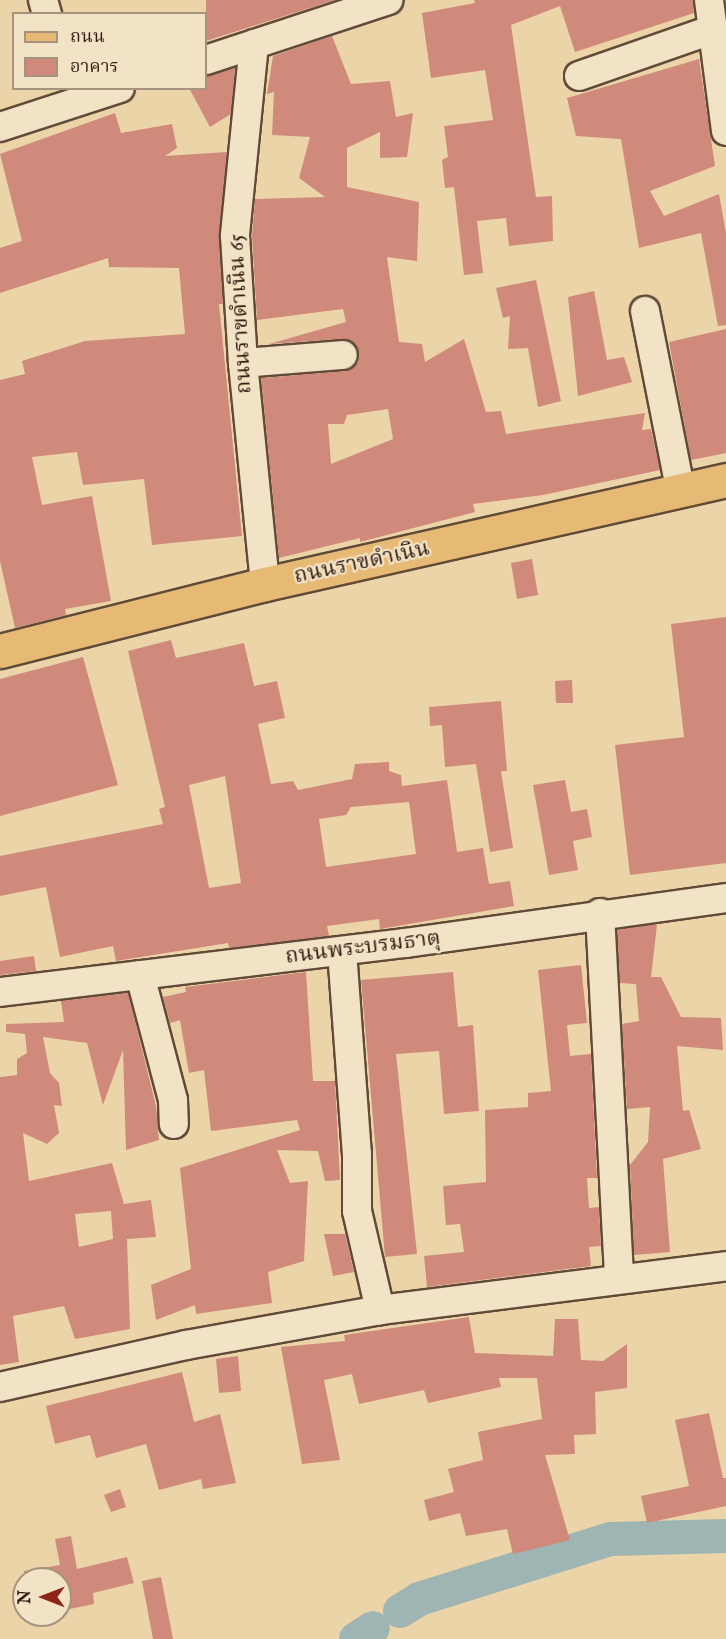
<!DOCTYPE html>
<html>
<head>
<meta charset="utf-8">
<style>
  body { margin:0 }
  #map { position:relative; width:726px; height:1639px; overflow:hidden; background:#ebd4a8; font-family:"IM FELL English","Noto Serif Thai",serif }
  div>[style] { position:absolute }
  .river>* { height:34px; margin:-17px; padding:0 17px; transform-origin:17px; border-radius:17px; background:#9eb5b4 }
  .building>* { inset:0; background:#d08a7b }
  .roads { filter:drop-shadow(2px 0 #614a38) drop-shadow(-2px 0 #614a38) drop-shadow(0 2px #614a38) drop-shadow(0 -2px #614a38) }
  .minor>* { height:28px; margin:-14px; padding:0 14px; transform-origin:14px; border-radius:14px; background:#f2e3c6 }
  .major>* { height:33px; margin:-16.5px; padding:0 16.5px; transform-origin:16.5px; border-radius:16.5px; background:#e6ba74 }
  span { translate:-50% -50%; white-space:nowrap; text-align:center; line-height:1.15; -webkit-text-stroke:4.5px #f2e3c6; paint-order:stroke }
  .street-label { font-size:22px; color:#331c12 }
  .legend { position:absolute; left:12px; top:12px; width:195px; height:78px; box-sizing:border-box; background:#f2e3c6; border:2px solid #a6937e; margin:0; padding:8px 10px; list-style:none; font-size:18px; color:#331c12 }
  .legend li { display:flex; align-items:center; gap:12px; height:30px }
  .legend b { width:30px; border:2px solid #a6937e }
  .north { position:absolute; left:12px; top:1567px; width:60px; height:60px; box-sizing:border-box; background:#f2e3c6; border:2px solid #a6937e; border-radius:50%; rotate:270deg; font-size:16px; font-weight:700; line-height:24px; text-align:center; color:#331c12 }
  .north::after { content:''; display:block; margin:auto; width:21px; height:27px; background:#8f2418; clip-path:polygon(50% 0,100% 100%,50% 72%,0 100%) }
</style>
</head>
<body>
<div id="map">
  <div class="river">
    <i style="left:400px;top:1611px;width:22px;rotate:-32deg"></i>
    <i style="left:419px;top:1599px;width:201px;rotate:-17.4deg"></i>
    <i style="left:611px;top:1539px;width:115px;rotate:-1.5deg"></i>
    <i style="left:356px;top:1639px;width:20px;rotate:-33deg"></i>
  </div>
  <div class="building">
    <i style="clip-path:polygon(206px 0,335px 0,206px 41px)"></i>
    <i style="clip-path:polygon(474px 0,693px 0,694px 13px,575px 52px,560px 6px,511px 25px,536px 197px,552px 196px,553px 241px,509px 246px,506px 218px,477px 221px,483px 273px,464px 275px,454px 187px,445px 188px,442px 160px,448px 157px,444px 126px,493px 120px,485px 70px,431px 78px,422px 13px,475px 3px)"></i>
    <i style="clip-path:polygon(evenodd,332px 36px,351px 84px,390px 81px,396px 117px,413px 113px,407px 157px,380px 158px,380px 132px,347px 148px,347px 187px,419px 202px,417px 261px,387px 257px,399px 342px,422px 344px,425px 362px,464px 339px,486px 412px,501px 411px,506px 434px,645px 413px,642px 430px,651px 429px,660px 470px,543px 495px,473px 504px,475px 512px,360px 542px,360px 538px,279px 558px,261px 378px,345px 371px,358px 363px,359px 354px,356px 345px,342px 339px,269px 344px,346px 322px,343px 309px,257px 320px,252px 236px,255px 199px,325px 197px,299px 178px,310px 137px,272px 135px,274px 92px,267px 94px,273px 56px,332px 36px,388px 409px,393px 439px,331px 464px,328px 424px,344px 424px,347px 415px,388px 409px)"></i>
    <i style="clip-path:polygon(699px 59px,715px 166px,650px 191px,664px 216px,719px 194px,726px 233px,726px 325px,718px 326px,701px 233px,639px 248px,621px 139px,576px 136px,567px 98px)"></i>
    <i style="clip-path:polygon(235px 68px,231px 114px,210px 127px,189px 88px,206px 88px,206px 76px)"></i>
    <i style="clip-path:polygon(115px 113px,121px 133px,172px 124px,177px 148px,165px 156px,227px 152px,219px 235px,223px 304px,219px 304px,242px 536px,152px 545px,144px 479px,83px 485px,77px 452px,32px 457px,42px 505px,92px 496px,111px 601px,65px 609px,66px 615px,15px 628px,0 561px,0 380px,25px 374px,22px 361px,85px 341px,185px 334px,179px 268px,109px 267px,108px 258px,0 293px,0 248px,22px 241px,0 154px)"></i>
    <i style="clip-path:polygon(536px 280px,561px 401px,538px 407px,528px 348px,508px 349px,510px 316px,503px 318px,496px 288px)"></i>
    <i style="clip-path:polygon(594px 291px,607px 360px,624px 357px,632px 382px,578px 396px,568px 297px)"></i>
    <i style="clip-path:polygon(726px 329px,726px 453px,691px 460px,669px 342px)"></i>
    <i style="clip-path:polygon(532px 559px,538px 595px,517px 599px,511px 563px)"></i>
    <i style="clip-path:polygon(726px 617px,726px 863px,630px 875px,615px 745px,684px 737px,671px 624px)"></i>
    <i style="clip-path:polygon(evenodd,171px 640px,176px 658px,244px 643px,254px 686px,277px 681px,285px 718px,258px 724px,271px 784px,293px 781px,298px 790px,352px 779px,355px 764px,389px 762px,389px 771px,401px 775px,402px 786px,447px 780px,457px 852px,483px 848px,489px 884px,510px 881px,514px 906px,380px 929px,379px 919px,327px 926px,329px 936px,229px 948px,228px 943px,116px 961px,113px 946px,60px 957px,46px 887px,0 896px,0 856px,163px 824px,159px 809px,165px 807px,128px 651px,171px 640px,225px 776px,241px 883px,209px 888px,189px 785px,225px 776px,171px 640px,409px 802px,416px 854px,326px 867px,319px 819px,346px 815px,351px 807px,409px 802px)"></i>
    <i style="clip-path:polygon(83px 657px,118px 785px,0 816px,0 679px)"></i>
    <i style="clip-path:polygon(572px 680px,573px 703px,556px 703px,555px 681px)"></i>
    <i style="clip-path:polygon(501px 701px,507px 771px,501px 771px,513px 848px,490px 852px,476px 764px,445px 767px,442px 725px,430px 726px,429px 707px)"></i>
    <i style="clip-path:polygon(565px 780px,571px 812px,587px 809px,592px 837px,573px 841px,578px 870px,549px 875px,533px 785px)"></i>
    <i style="clip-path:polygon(649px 925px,657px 925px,651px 977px,661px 977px,681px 1017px,721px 1018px,723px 1050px,677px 1046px,683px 1111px,689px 1110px,701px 1149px,663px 1159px,670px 1252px,634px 1255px,630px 1165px,648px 1142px,650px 1107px,627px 1109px,622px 1024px,639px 1021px,636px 984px,620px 983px,617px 930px)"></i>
    <i style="clip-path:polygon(34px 956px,36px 971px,0 975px,0 961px)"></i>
    <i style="clip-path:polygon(581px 965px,587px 1023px,567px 1025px,570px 1056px,591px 1054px,597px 1178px,587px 1178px,589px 1208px,599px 1207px,601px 1246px,589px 1247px,591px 1266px,427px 1287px,424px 1256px,464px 1252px,460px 1224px,446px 1225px,443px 1186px,486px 1182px,485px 1110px,528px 1107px,528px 1093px,551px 1091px,538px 970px)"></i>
    <i style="clip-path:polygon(306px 972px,313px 1081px,335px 1081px,340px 1180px,325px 1181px,318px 1151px,277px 1150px,290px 1183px,308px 1181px,304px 1261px,268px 1272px,272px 1303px,196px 1314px,195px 1305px,156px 1320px,151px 1285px,191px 1269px,180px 1168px,300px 1130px,297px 1120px,211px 1131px,204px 1070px,189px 1073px,180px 1020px,170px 1023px,163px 997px,186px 992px,185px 987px)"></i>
    <i style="clip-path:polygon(453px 972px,458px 1027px,473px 1025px,479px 1111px,444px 1114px,439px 1051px,396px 1054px,417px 1254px,385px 1257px,361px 980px)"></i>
    <i style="clip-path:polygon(evenodd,128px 993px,156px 1106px,159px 1140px,126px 1150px,123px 1050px,103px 1105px,87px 1043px,43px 1037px,50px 1073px,59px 1083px,62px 1106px,54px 1105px,59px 1133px,47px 1144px,23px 1133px,29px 1181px,112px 1163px,124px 1204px,151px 1200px,156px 1237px,127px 1239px,130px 1329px,75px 1339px,64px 1306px,13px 1316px,19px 1362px,0 1365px,0 1077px,17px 1075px,17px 1059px,27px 1053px,25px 1034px,6px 1032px,6px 1024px,64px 1022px,61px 1001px,128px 993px,111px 1211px,113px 1239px,79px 1247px,75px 1214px,111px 1211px)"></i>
    <i style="clip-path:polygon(324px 1234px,345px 1234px,354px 1272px,333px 1276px)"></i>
    <i style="clip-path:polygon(469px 1317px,475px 1353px,553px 1356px,555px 1319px,578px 1319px,581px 1360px,603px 1361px,627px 1344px,627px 1388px,595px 1392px,596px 1434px,574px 1435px,575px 1454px,545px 1455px,570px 1540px,513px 1554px,507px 1529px,466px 1536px,460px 1513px,429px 1521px,424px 1500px,454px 1492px,448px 1469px,483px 1460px,478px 1432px,542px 1419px,537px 1378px,499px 1378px,501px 1387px,428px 1403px,424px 1390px,359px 1404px,352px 1374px,324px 1380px,340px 1460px,302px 1464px,281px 1347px,345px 1341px,344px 1335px)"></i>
    <i style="clip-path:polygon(238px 1356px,241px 1391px,219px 1393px,216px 1359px)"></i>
    <i style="clip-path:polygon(182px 1372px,194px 1422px,220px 1414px,236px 1483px,203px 1489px,201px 1479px,159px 1490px,146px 1444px,96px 1458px,90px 1435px,55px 1444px,46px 1406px)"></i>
    <i style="clip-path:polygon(709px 1413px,723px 1478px,726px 1478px,726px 1506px,647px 1523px,641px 1496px,689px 1486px,675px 1420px)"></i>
    <i style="clip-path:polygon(120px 1489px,126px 1507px,111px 1512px,104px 1495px)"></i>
    <i style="clip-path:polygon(71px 1536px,77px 1569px,127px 1557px,134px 1583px,93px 1593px,94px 1604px,60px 1611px,60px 1579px,25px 1579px,24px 1571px,60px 1565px,55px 1539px)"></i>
    <i style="clip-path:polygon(161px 1577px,173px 1639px,153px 1639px,142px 1581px)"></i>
  </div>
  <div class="roads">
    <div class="minor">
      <i style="left:43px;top:0;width:15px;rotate:74deg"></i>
      <i style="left:709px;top:0;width:132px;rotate:82.6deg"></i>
      <i style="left:254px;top:44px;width:193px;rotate:95.7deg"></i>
      <i style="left:235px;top:236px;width:127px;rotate:86.4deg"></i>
      <i style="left:243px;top:363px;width:222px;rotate:84.3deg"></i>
      <i style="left:206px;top:60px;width:192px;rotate:-18.2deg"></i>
      <i style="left:579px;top:76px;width:143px;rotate:-19.2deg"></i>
      <i style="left:0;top:127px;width:126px;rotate:-18deg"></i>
      <i style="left:645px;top:311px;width:180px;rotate:78.8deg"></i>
      <i style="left:243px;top:363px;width:100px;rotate:-4.6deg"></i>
      <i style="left:600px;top:913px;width:364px;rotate:87deg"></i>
      <i style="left:342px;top:951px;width:204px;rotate:85.8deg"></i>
      <i style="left:357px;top:1154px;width:57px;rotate:90deg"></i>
      <i style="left:357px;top:1211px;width:102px;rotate:76.9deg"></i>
      <i style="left:140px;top:975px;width:129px;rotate:75.2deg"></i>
      <i style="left:173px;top:1100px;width:24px;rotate:88deg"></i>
      <i style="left:0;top:992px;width:409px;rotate:-6.9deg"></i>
      <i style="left:406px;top:943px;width:323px;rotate:-8deg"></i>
      <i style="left:0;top:1387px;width:191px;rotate:-12.7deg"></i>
      <i style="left:186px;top:1345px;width:197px;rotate:-10.2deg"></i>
      <i style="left:380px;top:1310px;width:349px;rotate:-7.2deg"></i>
    </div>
    <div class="major">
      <i style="left:0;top:651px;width:273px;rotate:-14.2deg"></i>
      <i style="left:265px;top:584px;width:473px;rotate:-12.7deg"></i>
    </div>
  </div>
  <div class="street-label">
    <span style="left:241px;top:314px;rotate:-93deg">ถนนราขดำเนิน 65</span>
    <span style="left:362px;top:563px;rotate:-12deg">ถนนราขดำเนิน</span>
    <span style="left:363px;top:948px;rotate:-7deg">ถนนพระบรมธาตุ</span>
  </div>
  <ul class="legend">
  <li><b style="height:8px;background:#e6ba74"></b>ถนน</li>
  <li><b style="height:16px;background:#d08a7b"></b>อาคาร</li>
  </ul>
  <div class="north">N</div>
</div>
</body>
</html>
